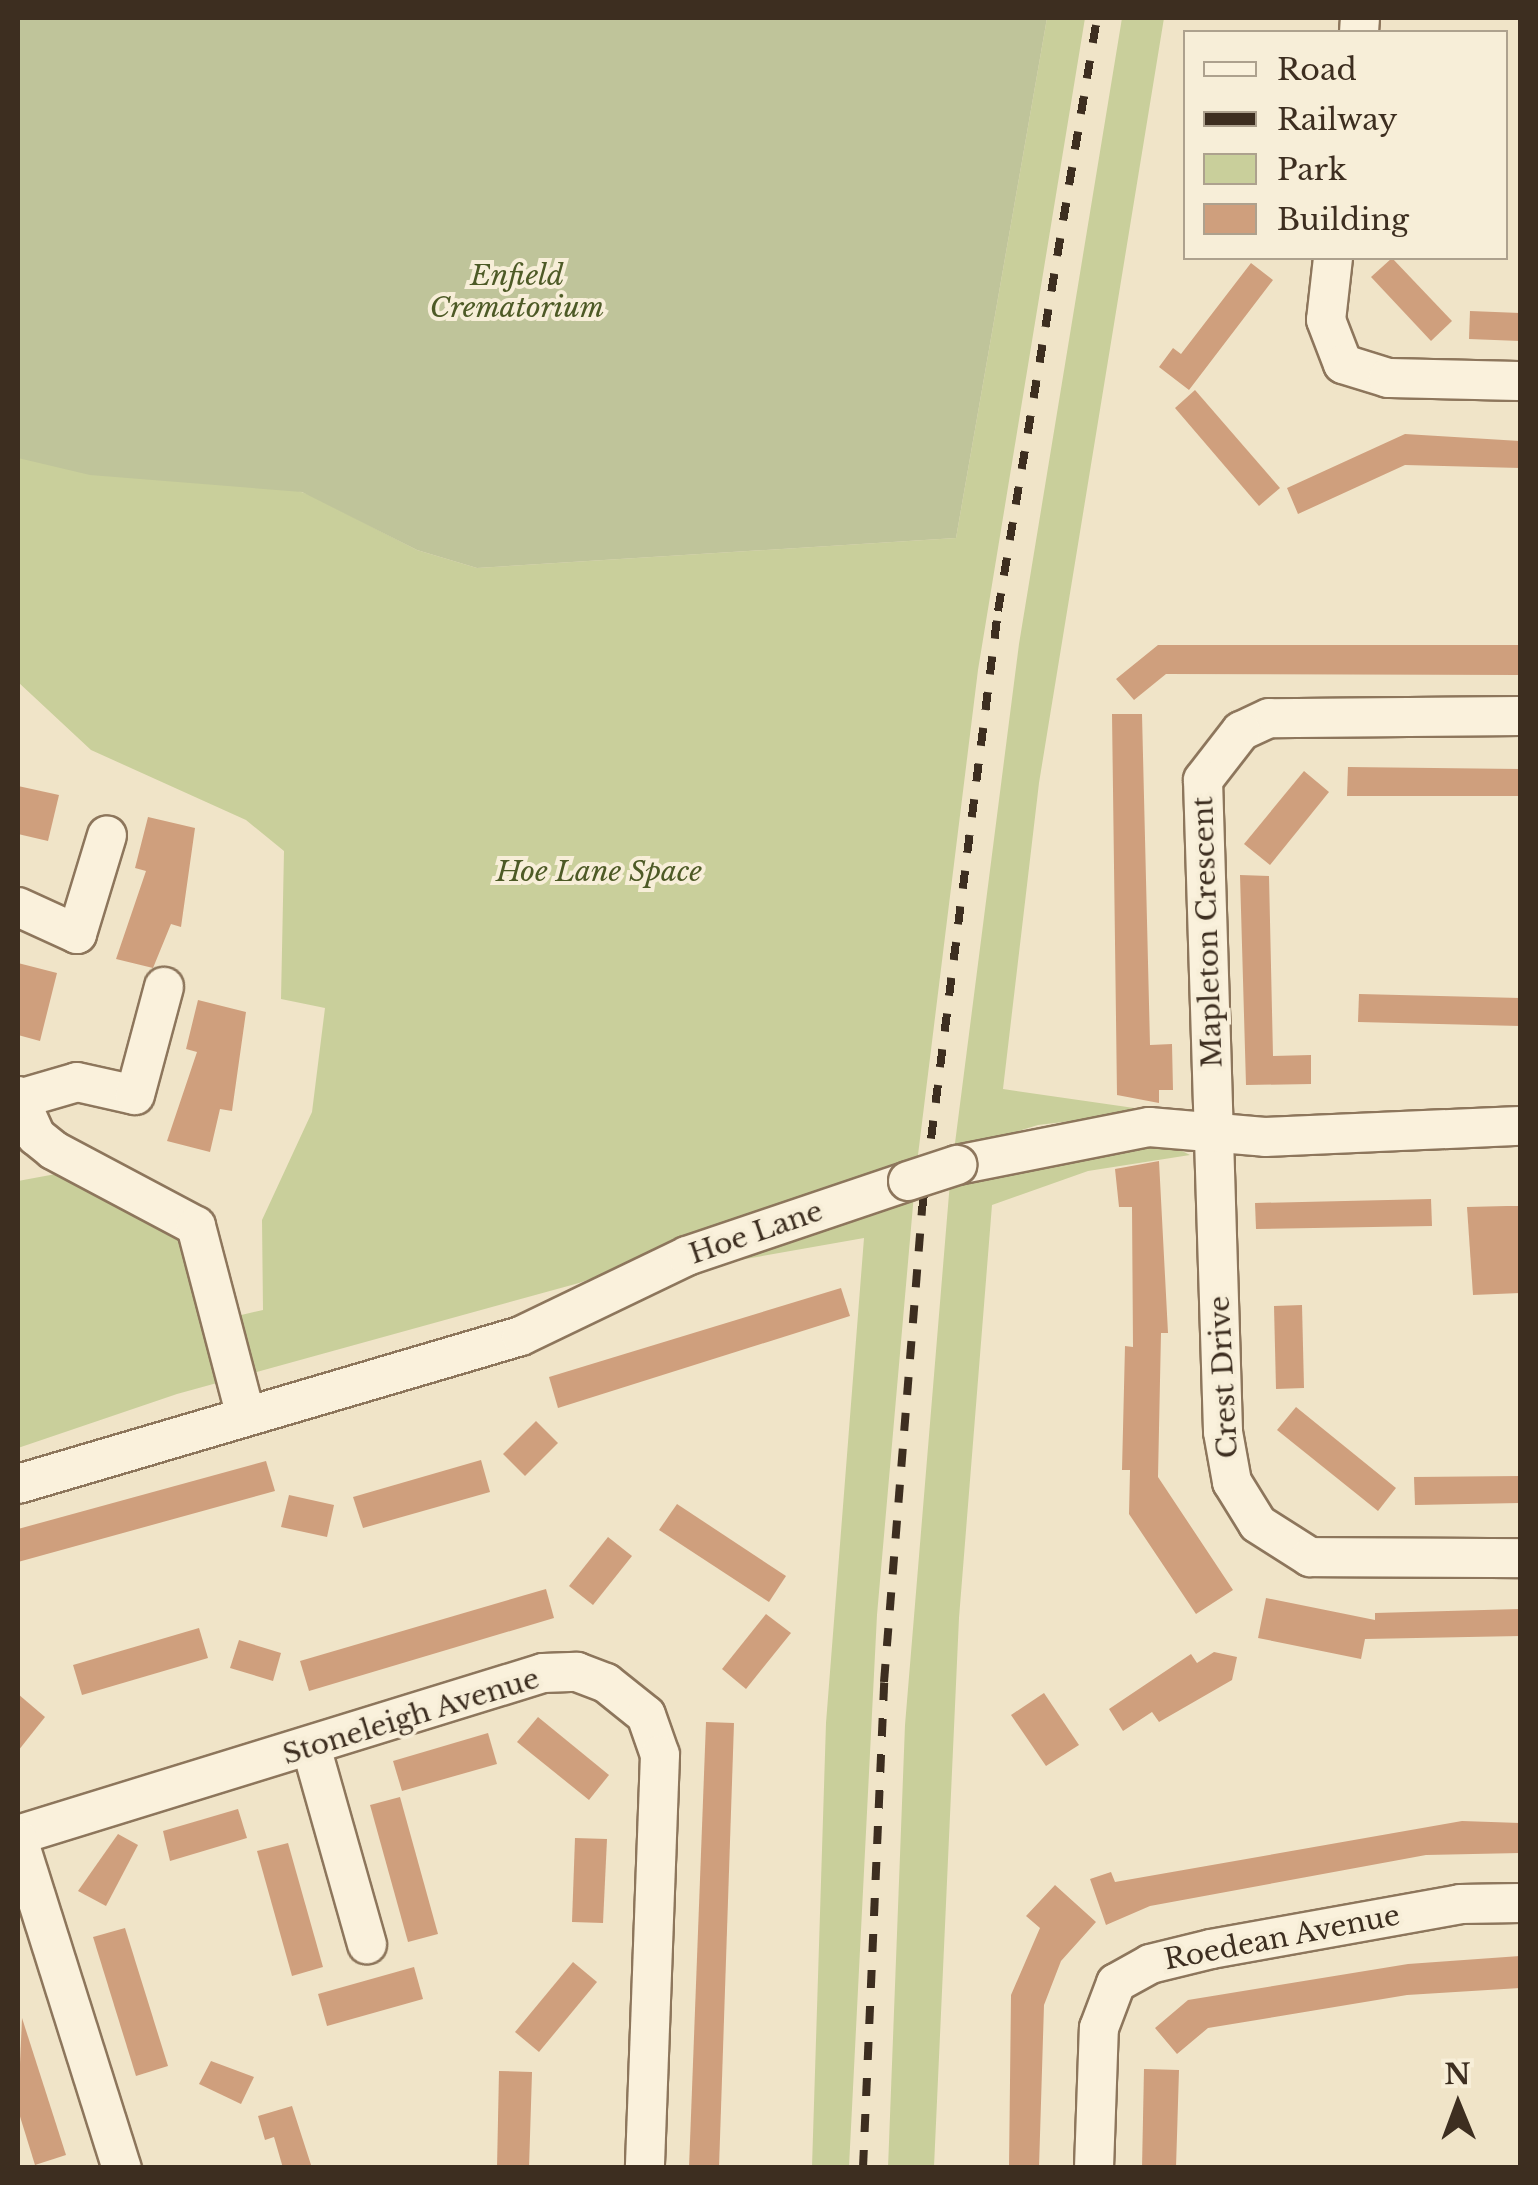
<!DOCTYPE html>
<html>
<head>
<meta charset="utf-8">
<style>
  body { margin:0 }
  #map { position:relative; width:1538px; height:2185px; overflow:hidden; background:#f0e4c8; font-family:"Libre Baskerville",serif }
  div>[style] { position:absolute }
  .green>* { inset:0; background:#c9cf9b }
  .cemetery>* { inset:0; background:#bfc49a }
  .building>* { inset:0; background:#cf9f7d }
  .roads { filter:drop-shadow(2px 0 #8d765c) drop-shadow(-2px 0 #8d765c) drop-shadow(0 2px #8d765c) drop-shadow(0 -2px #8d765c) }
  .minor>* { height:38px; margin:-19px; padding:0 19px; transform-origin:19px; border-radius:19px; background:#faf1dc }
  .rail>* { height:8px; margin-top:-4px; transform-origin:0; background:repeating-linear-gradient(90deg,#3d2e20 0 18px,transparent 0 36px) }
  .bridges { filter:drop-shadow(2px 0 #8d765c) drop-shadow(-2px 0 #8d765c) drop-shadow(0 2px #8d765c) drop-shadow(0 -2px #8d765c) }
  .minor-bridge>* { height:38px; margin:-19px; padding:0 19px; transform-origin:19px; border-radius:19px; background:#faf1dc }
  span { translate:-50% -50%; white-space:nowrap; text-align:center; line-height:1.15; -webkit-text-stroke:8px #f7eed8; paint-order:stroke }
  .park-label { font-size:28px; color:#4d5a26; font-style:italic }
  .street-label { font-size:28px; color:#3d2e20 }
  .frame { position:absolute; inset:0; border:20px solid #3d2e20; pointer-events:none }
  .legend { position:absolute; left:1183px; top:30px; width:325px; height:230px; box-sizing:border-box; background:#f7eed8; border:2px solid #ada18e; margin:0; padding:12px 18px; list-style:none; font-size:30px; color:#3d2e20 }
  .legend li { display:flex; align-items:center; gap:20px; height:50px }
  .legend b { width:50px; border:2px solid #ada18e }
  .north { position:absolute; left:1408px; top:2055px; width:100px; height:100px; -webkit-text-stroke:8px #f7eed8; paint-order:stroke; rotate:359deg; font-size:28px; font-weight:700; line-height:40px; text-align:center; color:#3d2e20 }
  .north::after { content:''; display:block; margin:auto; width:35px; height:45px; background:#3d2e20; clip-path:polygon(50% 0,100% 100%,50% 72%,0 100%) }
</style>
</head>
<body>
<div id="map">
  <div class="green">
    <i style="clip-path:polygon(1047px 18px,1085px 18px,978px 670px,917px 1163px,579px 1283px,177px 1394px,18px 1448px,18px 1181px,72px 1171px,186px 1230px,237px 1316px,263px 1310px,262px 1220px,312px 1112px,325px 1008px,281px 999px,284px 851px,246px 820px,91px 750px,18px 682px,18px 393px,310px 495px,417px 550px,477px 568px,956px 538px)"></i>
    <i style="clip-path:polygon(1122px 18px,1164px 18px,1039px 783px,1003px 1089px,1155px 1111px,1038px 1125px,954px 1151px,1019px 644px)"></i>
    <i style="clip-path:polygon(1160px 1140px,1190px 1155px,1088px 1171px,992px 1205px,959px 1618px,934px 2167px,888px 2168px,905px 1725px,950px 1182px)"></i>
    <i style="clip-path:polygon(914px 1194px,877px 1615px,849px 2167px,812px 2167px,826px 1723px,864px 1238px,712px 1265px)"></i>
  </div>
  <div class="cemetery">
    <i style="clip-path:polygon(18px 18px,1047px 18px,956px 538px,477px 568px,417px 550px,302px 492px,90px 475px,18px 458px)"></i>
  </div>
  <div class="building">
    <i style="clip-path:polygon(1392px 258px,1452px 321px,1431px 341px,1371px 277px)"></i>
    <i style="clip-path:polygon(1251px 263px,1273px 280px,1189px 390px,1159px 367px,1173px 348px,1181px 354px)"></i>
    <i style="clip-path:polygon(1470px 311px,1520px 313px,1520px 341px,1469px 339px)"></i>
    <i style="clip-path:polygon(1195px 390px,1280px 488px,1259px 506px,1175px 408px)"></i>
    <i style="clip-path:polygon(1405px 434px,1520px 441px,1520px 468px,1405px 465px,1298px 514px,1287px 488px)"></i>
    <i style="clip-path:polygon(1158px 645px,1520px 645px,1520px 675px,1166px 674px,1134px 700px,1116px 679px)"></i>
    <i style="clip-path:polygon(1112px 714px,1142px 714px,1150px 1045px,1172px 1044px,1173px 1090px,1159px 1090px,1159px 1103px,1117px 1095px)"></i>
    <i style="clip-path:polygon(1348px 767px,1520px 769px,1520px 796px,1347px 796px)"></i>
    <i style="clip-path:polygon(1304px 771px,1329px 792px,1270px 865px,1244px 844px)"></i>
    <i style="clip-path:polygon(18px 786px,59px 795px,48px 841px,18px 834px)"></i>
    <i style="clip-path:polygon(148px 817px,195px 828px,181px 927px,171px 924px,153px 968px,116px 959px,146px 871px,135px 868px)"></i>
    <i style="clip-path:polygon(1240px 875px,1269px 876px,1273px 1056px,1311px 1055px,1311px 1084px,1246px 1085px)"></i>
    <i style="clip-path:polygon(18px 963px,57px 973px,40px 1041px,18px 1035px)"></i>
    <i style="clip-path:polygon(1359px 994px,1520px 998px,1520px 1026px,1358px 1022px)"></i>
    <i style="clip-path:polygon(198px 1000px,246px 1012px,232px 1111px,220px 1109px,210px 1152px,167px 1141px,197px 1052px,186px 1049px)"></i>
    <i style="clip-path:polygon(1159px 1161px,1168px 1333px,1161px 1333px,1158px 1477px,1233px 1590px,1196px 1614px,1129px 1514px,1130px 1470px,1122px 1470px,1125px 1346px,1133px 1347px,1132px 1207px,1119px 1207px,1115px 1169px)"></i>
    <i style="clip-path:polygon(1431px 1199px,1432px 1226px,1256px 1229px,1255px 1203px)"></i>
    <i style="clip-path:polygon(1507px 1206px,1520px 1206px,1520px 1293px,1473px 1295px,1467px 1207px)"></i>
    <i style="clip-path:polygon(841px 1288px,850px 1316px,558px 1408px,549px 1377px)"></i>
    <i style="clip-path:polygon(1302px 1305px,1304px 1388px,1276px 1389px,1274px 1306px)"></i>
    <i style="clip-path:polygon(1296px 1407px,1396px 1488px,1378px 1511px,1277px 1430px)"></i>
    <i style="clip-path:polygon(536px 1421px,558px 1443px,525px 1476px,503px 1454px)"></i>
    <i style="clip-path:polygon(481px 1460px,490px 1492px,363px 1528px,353px 1497px)"></i>
    <i style="clip-path:polygon(266px 1461px,275px 1491px,18px 1562px,18px 1529px)"></i>
    <i style="clip-path:polygon(1520px 1476px,1520px 1503px,1415px 1505px,1414px 1477px)"></i>
    <i style="clip-path:polygon(289px 1495px,334px 1505px,327px 1537px,281px 1527px)"></i>
    <i style="clip-path:polygon(677px 1504px,786px 1576px,769px 1602px,659px 1530px)"></i>
    <i style="clip-path:polygon(608px 1537px,632px 1556px,593px 1605px,569px 1586px)"></i>
    <i style="clip-path:polygon(546px 1589px,554px 1618px,309px 1691px,300px 1661px)"></i>
    <i style="clip-path:polygon(1266px 1598px,1375px 1620px,1375px 1613px,1520px 1609px,1520px 1636px,1365px 1639px,1361px 1659px,1258px 1638px)"></i>
    <i style="clip-path:polygon(766px 1614px,791px 1633px,746px 1689px,722px 1669px)"></i>
    <i style="clip-path:polygon(199px 1628px,208px 1658px,82px 1695px,73px 1665px)"></i>
    <i style="clip-path:polygon(239px 1640px,281px 1653px,273px 1681px,230px 1668px)"></i>
    <i style="clip-path:polygon(1214px 1652px,1237px 1657px,1232px 1680px,1159px 1722px,1152px 1712px,1123px 1731px,1109px 1709px,1191px 1654px,1197px 1663px)"></i>
    <i style="clip-path:polygon(1044px 1693px,1079px 1745px,1046px 1766px,1011px 1715px)"></i>
    <i style="clip-path:polygon(18px 1694px,45px 1717px,18px 1751px)"></i>
    <i style="clip-path:polygon(538px 1717px,609px 1775px,589px 1800px,517px 1742px)"></i>
    <i style="clip-path:polygon(706px 1722px,734px 1723px,719px 2168px,689px 2168px)"></i>
    <i style="clip-path:polygon(488px 1733px,497px 1764px,402px 1791px,393px 1761px)"></i>
    <i style="clip-path:polygon(400px 1797px,438px 1934px,408px 1942px,370px 1805px)"></i>
    <i style="clip-path:polygon(238px 1809px,247px 1838px,170px 1861px,163px 1831px)"></i>
    <i style="clip-path:polygon(1462px 1821px,1520px 1823px,1520px 1853px,1426px 1855px,1150px 1906px,1106px 1925px,1090px 1879px,1111px 1872px,1115px 1882px)"></i>
    <i style="clip-path:polygon(118px 1834px,138px 1845px,106px 1906px,78px 1891px)"></i>
    <i style="clip-path:polygon(575px 1838px,607px 1839px,603px 1923px,572px 1922px)"></i>
    <i style="clip-path:polygon(288px 1843px,323px 1967px,292px 1976px,257px 1851px)"></i>
    <i style="clip-path:polygon(1055px 1885px,1096px 1922px,1061px 1961px,1044px 2005px,1039px 2168px,1009px 2168px,1011px 1995px,1040px 1928px,1026px 1916px)"></i>
    <i style="clip-path:polygon(125px 1928px,168px 2066px,136px 2076px,93px 1937px)"></i>
    <i style="clip-path:polygon(1520px 1956px,1520px 1988px,1407px 1995px,1208px 2028px,1177px 2054px,1155px 2028px,1188px 2000px,1408px 1964px)"></i>
    <i style="clip-path:polygon(573px 1962px,597px 1982px,539px 2052px,515px 2032px)"></i>
    <i style="clip-path:polygon(414px 1967px,423px 1999px,327px 2026px,318px 1994px)"></i>
    <i style="clip-path:polygon(22px 2018px,66px 2155px,35px 2165px,18px 2110px)"></i>
    <i style="clip-path:polygon(211px 2061px,254px 2077px,241px 2104px,199px 2084px)"></i>
    <i style="clip-path:polygon(1144px 2069px,1179px 2070px,1176px 2168px,1142px 2168px)"></i>
    <i style="clip-path:polygon(499px 2071px,532px 2072px,529px 2168px,497px 2168px)"></i>
    <i style="clip-path:polygon(292px 2106px,312px 2168px,283px 2168px,274px 2137px,265px 2140px,258px 2116px)"></i>
  </div>
  <div class="roads">
    <div class="minor">
      <i style="left:1359px;top:32px;width:14px;rotate:-86deg"></i>
      <i style="left:1333px;top:258px;width:62px;rotate:96.4deg"></i>
      <i style="left:1326px;top:320px;width:47px;rotate:68.9deg"></i>
      <i style="left:1343px;top:364px;width:47px;rotate:17.3deg"></i>
      <i style="left:1388px;top:378px;width:132px;rotate:1.3deg"></i>
      <i style="left:1520px;top:716px;width:251px;rotate:179.5deg"></i>
      <i style="left:1269px;top:718px;width:31px;rotate:155deg"></i>
      <i style="left:1241px;top:731px;width:62px;rotate:127.8deg"></i>
      <i style="left:1203px;top:780px;width:652px;rotate:88.24deg"></i>
      <i style="left:1223px;top:1432px;width:51px;rotate:79.8deg"></i>
      <i style="left:1232px;top:1482px;width:49px;rotate:58.2deg"></i>
      <i style="left:1258px;top:1524px;width:62px;rotate:32.4deg"></i>
      <i style="left:1310px;top:1557px;width:210px;rotate:0.3deg"></i>
      <i style="left:18px;top:907px;width:65px;rotate:24.6deg"></i>
      <i style="left:77px;top:934px;width:103px;rotate:-73.1deg"></i>
      <i style="left:18px;top:1096px;width:44px;rotate:65.8deg"></i>
      <i style="left:36px;top:1136px;width:22px;rotate:39deg"></i>
      <i style="left:53px;top:1150px;width:162px;rotate:28deg"></i>
      <i style="left:196px;top:1226px;width:196px;rotate:75.3deg"></i>
      <i style="left:19px;top:1099px;width:60px;rotate:-16.3deg"></i>
      <i style="left:77px;top:1082px;width:59px;rotate:12.6deg"></i>
      <i style="left:135px;top:1095px;width:112px;rotate:-75deg"></i>
      <i style="left:957px;top:1165px;width:196px;rotate:-11.2deg"></i>
      <i style="left:1149px;top:1127px;width:116px;rotate:4.9deg"></i>
      <i style="left:1265px;top:1137px;width:255px;rotate:-2.5deg"></i>
      <i style="left:18px;top:1484px;width:524px;rotate:-16.4deg"></i>
      <i style="left:521px;top:1336px;width:184px;rotate:-25.7deg"></i>
      <i style="left:687px;top:1256px;width:233px;rotate:-18.7deg"></i>
      <i style="left:312px;top:1750px;width:202px;rotate:74.2deg"></i>
      <i style="left:18px;top:1835px;width:549px;rotate:-17.15deg"></i>
      <i style="left:543px;top:1673px;width:34px;rotate:-2deg"></i>
      <i style="left:577px;top:1672px;width:31px;rotate:21deg"></i>
      <i style="left:606px;top:1683px;width:51px;rotate:38.7deg"></i>
      <i style="left:646px;top:1715px;width:42px;rotate:70.7deg"></i>
      <i style="left:660px;top:1755px;width:413px;rotate:92.1deg"></i>
      <i style="left:18px;top:1839px;width:345px;rotate:72.5deg"></i>
      <i style="left:1094px;top:2168px;width:140px;rotate:-88deg"></i>
      <i style="left:1099px;top:2028px;width:48px;rotate:-69.3deg"></i>
      <i style="left:1116px;top:1983px;width:39px;rotate:-29deg"></i>
      <i style="left:1150px;top:1964px;width:63px;rotate:-13.8deg"></i>
      <i style="left:1211px;top:1949px;width:253px;rotate:-10.2deg"></i>
      <i style="left:1460px;top:1904px;width:60px;rotate:-1deg"></i>
    </div>
  </div>
  <div class="rail">
    <i style="left:863px;top:2168px;width:486px;rotate:-87.5deg"></i>
    <i style="left:884px;top:1682px;width:474px;rotate:-85.4deg"></i>
    <i style="left:922px;top:1210px;width:604px;rotate:-82.77deg"></i>
    <i style="left:998px;top:611px;width:601px;rotate:-80.52deg"></i>
  </div>
  <div class="bridges">
    <div class="minor-bridge">
      <i style="left:908px;top:1181px;width:52px;rotate:-18.1deg"></i>
    </div>
  </div>
  <div class="park-label">
    <span style="left:517px;top:292px">Enfield<br>Crematorium</span>
    <span style="left:599px;top:872px">Hoe Lane Space</span>
  </div>
  <div class="street-label">
    <span style="left:1208px;top:932px;rotate:-92deg">Mapleton Crescent</span>
    <span style="left:756px;top:1233px;rotate:-19deg">Hoe Lane</span>
    <span style="left:1224px;top:1377px;rotate:-93deg">Crest Drive</span>
    <span style="left:411px;top:1717px;rotate:-17deg">Stoneleigh Avenue</span>
    <span style="left:1282px;top:1938px;rotate:-11deg">Roedean Avenue</span>
  </div>
  <div class="frame"></div>
  <ul class="legend">
  <li><b style="height:12px;background:#faf1dc"></b>Road</li>
  <li><b style="height:12px;background:#3d2e20"></b>Railway</li>
  <li><b style="height:28px;background:#c9cf9b"></b>Park</li>
  <li><b style="height:28px;background:#cf9f7d"></b>Building</li>
  </ul>
  <div class="north">N</div>
</div>
</body>
</html>
